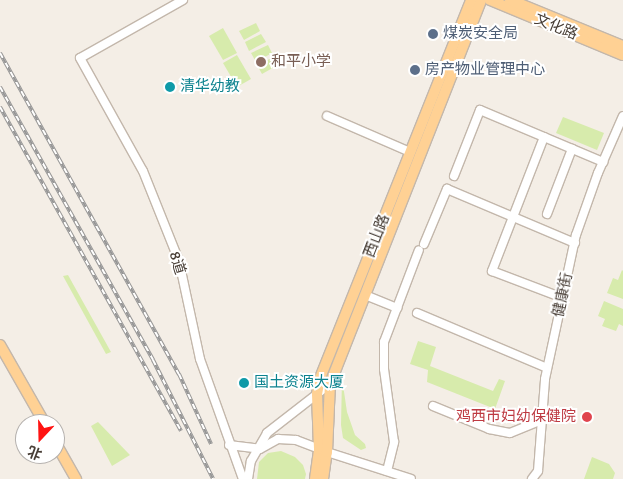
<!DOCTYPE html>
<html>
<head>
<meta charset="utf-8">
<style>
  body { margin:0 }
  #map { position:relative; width:623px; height:479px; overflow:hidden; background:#f4eee6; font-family:Signika,"Noto Sans SC",sans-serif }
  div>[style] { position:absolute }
  .green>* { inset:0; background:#d7ebac }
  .roads { filter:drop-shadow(1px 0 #c3b7ab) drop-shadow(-1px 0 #c3b7ab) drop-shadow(0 1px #c3b7ab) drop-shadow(0 -1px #c3b7ab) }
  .minor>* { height:8px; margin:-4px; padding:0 4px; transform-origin:4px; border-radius:4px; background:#fff }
  .major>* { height:10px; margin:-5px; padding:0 5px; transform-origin:5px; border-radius:5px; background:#ffd194 }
  .rail>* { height:4px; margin-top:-2px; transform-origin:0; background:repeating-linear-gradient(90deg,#fff 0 5.5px,#969696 0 11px); box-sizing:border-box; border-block:1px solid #969696 }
  .dots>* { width:14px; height:14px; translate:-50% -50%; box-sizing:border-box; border:2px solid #fff; border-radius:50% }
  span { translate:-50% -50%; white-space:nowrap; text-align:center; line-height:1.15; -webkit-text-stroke:4px #fff; paint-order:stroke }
  .street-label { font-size:15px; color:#473d35 }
  .service-label { font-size:15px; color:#4e5e75 }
  .left { translate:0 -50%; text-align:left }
  .education-label { font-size:15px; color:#785e54 }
  .culture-label { font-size:15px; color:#0d838f }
  .health-label { font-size:15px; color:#be3a42 }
  .right { translate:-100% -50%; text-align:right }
  .north { position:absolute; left:15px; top:414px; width:50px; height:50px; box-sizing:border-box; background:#fff; border:1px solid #b5b1ae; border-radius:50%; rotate:201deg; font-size:14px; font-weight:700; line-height:20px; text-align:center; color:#473d35 }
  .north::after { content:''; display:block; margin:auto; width:18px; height:22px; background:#ff1312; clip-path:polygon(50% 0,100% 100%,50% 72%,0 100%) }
</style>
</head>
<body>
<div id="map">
  <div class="green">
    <i style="clip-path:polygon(256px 23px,260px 31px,244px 40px,239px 31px)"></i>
    <i style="clip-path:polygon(223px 28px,237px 53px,223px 60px,209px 36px)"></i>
    <i style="clip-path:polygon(261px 34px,266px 42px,249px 51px,245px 42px)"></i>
    <i style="clip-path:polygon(268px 45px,272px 53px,256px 62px,251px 53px)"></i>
    <i style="clip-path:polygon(237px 55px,251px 79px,237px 87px,223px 63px)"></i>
    <i style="clip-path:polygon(274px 57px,278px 65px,262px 74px,257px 65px)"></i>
    <i style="clip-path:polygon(563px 117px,604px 133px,597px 150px,556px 133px)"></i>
    <i style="clip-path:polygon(622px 270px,623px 271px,623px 299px,607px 293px,613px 278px,618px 280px)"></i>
    <i style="clip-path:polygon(68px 275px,111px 352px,106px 354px,63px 276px)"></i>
    <i style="clip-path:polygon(604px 301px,623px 309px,623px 326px,619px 324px,616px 331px,602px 326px,605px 319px,598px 316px)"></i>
    <i style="clip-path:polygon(418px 341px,436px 347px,430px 366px,493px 391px,499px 379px,505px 381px,495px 409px,427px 382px,428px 370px,410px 364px)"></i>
    <i style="clip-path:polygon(342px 378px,347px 412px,355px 435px,365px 444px,366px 448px,361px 450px,343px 438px,341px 425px)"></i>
    <i style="clip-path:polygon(98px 422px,130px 455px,112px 466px,91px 426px)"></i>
    <i style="clip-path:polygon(281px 451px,295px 457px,303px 465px,306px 474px,305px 479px,257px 479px,259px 462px,268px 453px)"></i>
    <i style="clip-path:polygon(592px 457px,609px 464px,615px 473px,613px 479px,584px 479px)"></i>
  </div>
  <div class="roads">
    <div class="minor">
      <i style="left:183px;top:0;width:118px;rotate:150.6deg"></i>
      <i style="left:80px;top:58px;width:129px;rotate:60.9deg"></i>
      <i style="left:143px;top:171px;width:97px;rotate:68.2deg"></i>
      <i style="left:179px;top:261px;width:100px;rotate:77.9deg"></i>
      <i style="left:200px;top:359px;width:127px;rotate:70.3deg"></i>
      <i style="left:327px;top:116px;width:90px;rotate:23.4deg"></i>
      <i style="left:544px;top:137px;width:144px;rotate:111.2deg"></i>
      <i style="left:492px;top:271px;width:76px;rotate:20.8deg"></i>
      <i style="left:454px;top:176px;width:71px;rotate:-68.5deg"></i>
      <i style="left:480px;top:110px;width:134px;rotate:22.9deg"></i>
      <i style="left:547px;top:214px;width:70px;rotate:-69deg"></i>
      <i style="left:424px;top:244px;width:60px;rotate:-67.3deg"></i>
      <i style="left:447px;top:189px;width:139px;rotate:22.9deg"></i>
      <i style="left:365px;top:295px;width:35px;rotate:22deg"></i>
      <i style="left:417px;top:313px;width:141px;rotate:22.9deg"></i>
      <i style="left:433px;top:406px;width:61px;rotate:22.3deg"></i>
      <i style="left:489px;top:429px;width:21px;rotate:11deg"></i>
      <i style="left:510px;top:433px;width:35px;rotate:-22deg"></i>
      <i style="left:229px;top:445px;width:31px;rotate:7deg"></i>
      <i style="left:260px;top:449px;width:21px;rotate:-29deg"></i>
      <i style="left:278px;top:439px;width:18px;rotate:3deg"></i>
      <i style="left:296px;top:440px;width:33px;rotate:21deg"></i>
      <i style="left:327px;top:452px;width:88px;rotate:17.8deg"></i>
      <i style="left:387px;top:471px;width:30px;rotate:-76deg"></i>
      <i style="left:394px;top:442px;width:74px;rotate:-97.8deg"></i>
      <i style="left:384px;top:369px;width:27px;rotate:-90deg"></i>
      <i style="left:384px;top:342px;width:98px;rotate:-69.2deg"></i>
      <i style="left:248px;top:479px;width:18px;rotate:-81deg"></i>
      <i style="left:251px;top:461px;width:32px;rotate:-60deg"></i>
      <i style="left:267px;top:433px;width:80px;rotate:-37.9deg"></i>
      <i style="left:532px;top:479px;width:10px;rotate:-53deg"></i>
      <i style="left:538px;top:471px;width:92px;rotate:-85.6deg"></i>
      <i style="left:545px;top:379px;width:147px;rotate:-77.9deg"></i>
      <i style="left:576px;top:235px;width:66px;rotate:-70.5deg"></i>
      <i style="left:598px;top:173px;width:62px;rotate:-66.3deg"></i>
    </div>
    <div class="major">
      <i style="left:490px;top:0;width:144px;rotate:22.5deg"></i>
      <i style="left:510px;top:0;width:122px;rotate:22.2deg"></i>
      <i style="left:0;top:345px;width:91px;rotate:60.3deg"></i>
      <i style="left:55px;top:442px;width:43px;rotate:60.4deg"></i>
      <i style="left:315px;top:479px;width:30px;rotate:-82deg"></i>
      <i style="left:319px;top:449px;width:55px;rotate:-92.1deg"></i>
      <i style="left:317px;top:394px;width:16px;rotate:-79deg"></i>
      <i style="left:320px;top:378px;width:407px;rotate:-68.2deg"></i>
      <i style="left:323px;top:479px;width:27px;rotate:-82deg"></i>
      <i style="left:327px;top:452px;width:68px;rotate:-87.5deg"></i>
      <i style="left:330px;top:384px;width:413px;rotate:-68.5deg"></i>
    </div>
  </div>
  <div class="rail">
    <i style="left:0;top:53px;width:368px;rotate:60.9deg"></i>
    <i style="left:179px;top:374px;width:77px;rotate:65.4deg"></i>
    <i style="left:0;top:87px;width:313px;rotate:60.7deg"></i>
    <i style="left:153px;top:360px;width:133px;rotate:63.2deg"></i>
    <i style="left:0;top:107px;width:371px;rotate:60.8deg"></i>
  </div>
  <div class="dots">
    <i style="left:433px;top:34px;background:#5c6f8a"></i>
    <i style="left:261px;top:62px;background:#8d6e63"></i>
    <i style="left:415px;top:70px;background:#5c6f8a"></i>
    <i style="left:170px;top:87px;background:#0f9aa8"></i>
    <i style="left:244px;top:383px;background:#0f9aa8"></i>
    <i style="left:587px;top:417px;background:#e0444e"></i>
  </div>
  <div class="street-label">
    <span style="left:556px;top:27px;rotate:22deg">文化路</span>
    <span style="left:377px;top:236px;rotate:-69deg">西山路</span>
    <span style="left:177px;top:263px;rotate:73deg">8道</span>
    <span style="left:563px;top:295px;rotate:-78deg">健康街</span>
  </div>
  <div class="service-label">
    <span class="left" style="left:443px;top:34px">煤炭安全局</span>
    <span class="left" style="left:425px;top:70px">房产物业管理中心</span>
  </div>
  <div class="education-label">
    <span class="left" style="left:271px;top:62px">和平小学</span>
  </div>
  <div class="culture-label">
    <span class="left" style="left:180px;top:87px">清华幼教</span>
    <span class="left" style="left:254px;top:383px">国土资源大厦</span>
  </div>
  <div class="health-label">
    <span class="right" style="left:576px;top:417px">鸡西市妇幼保健院</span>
  </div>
  <div class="north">北</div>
</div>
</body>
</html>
